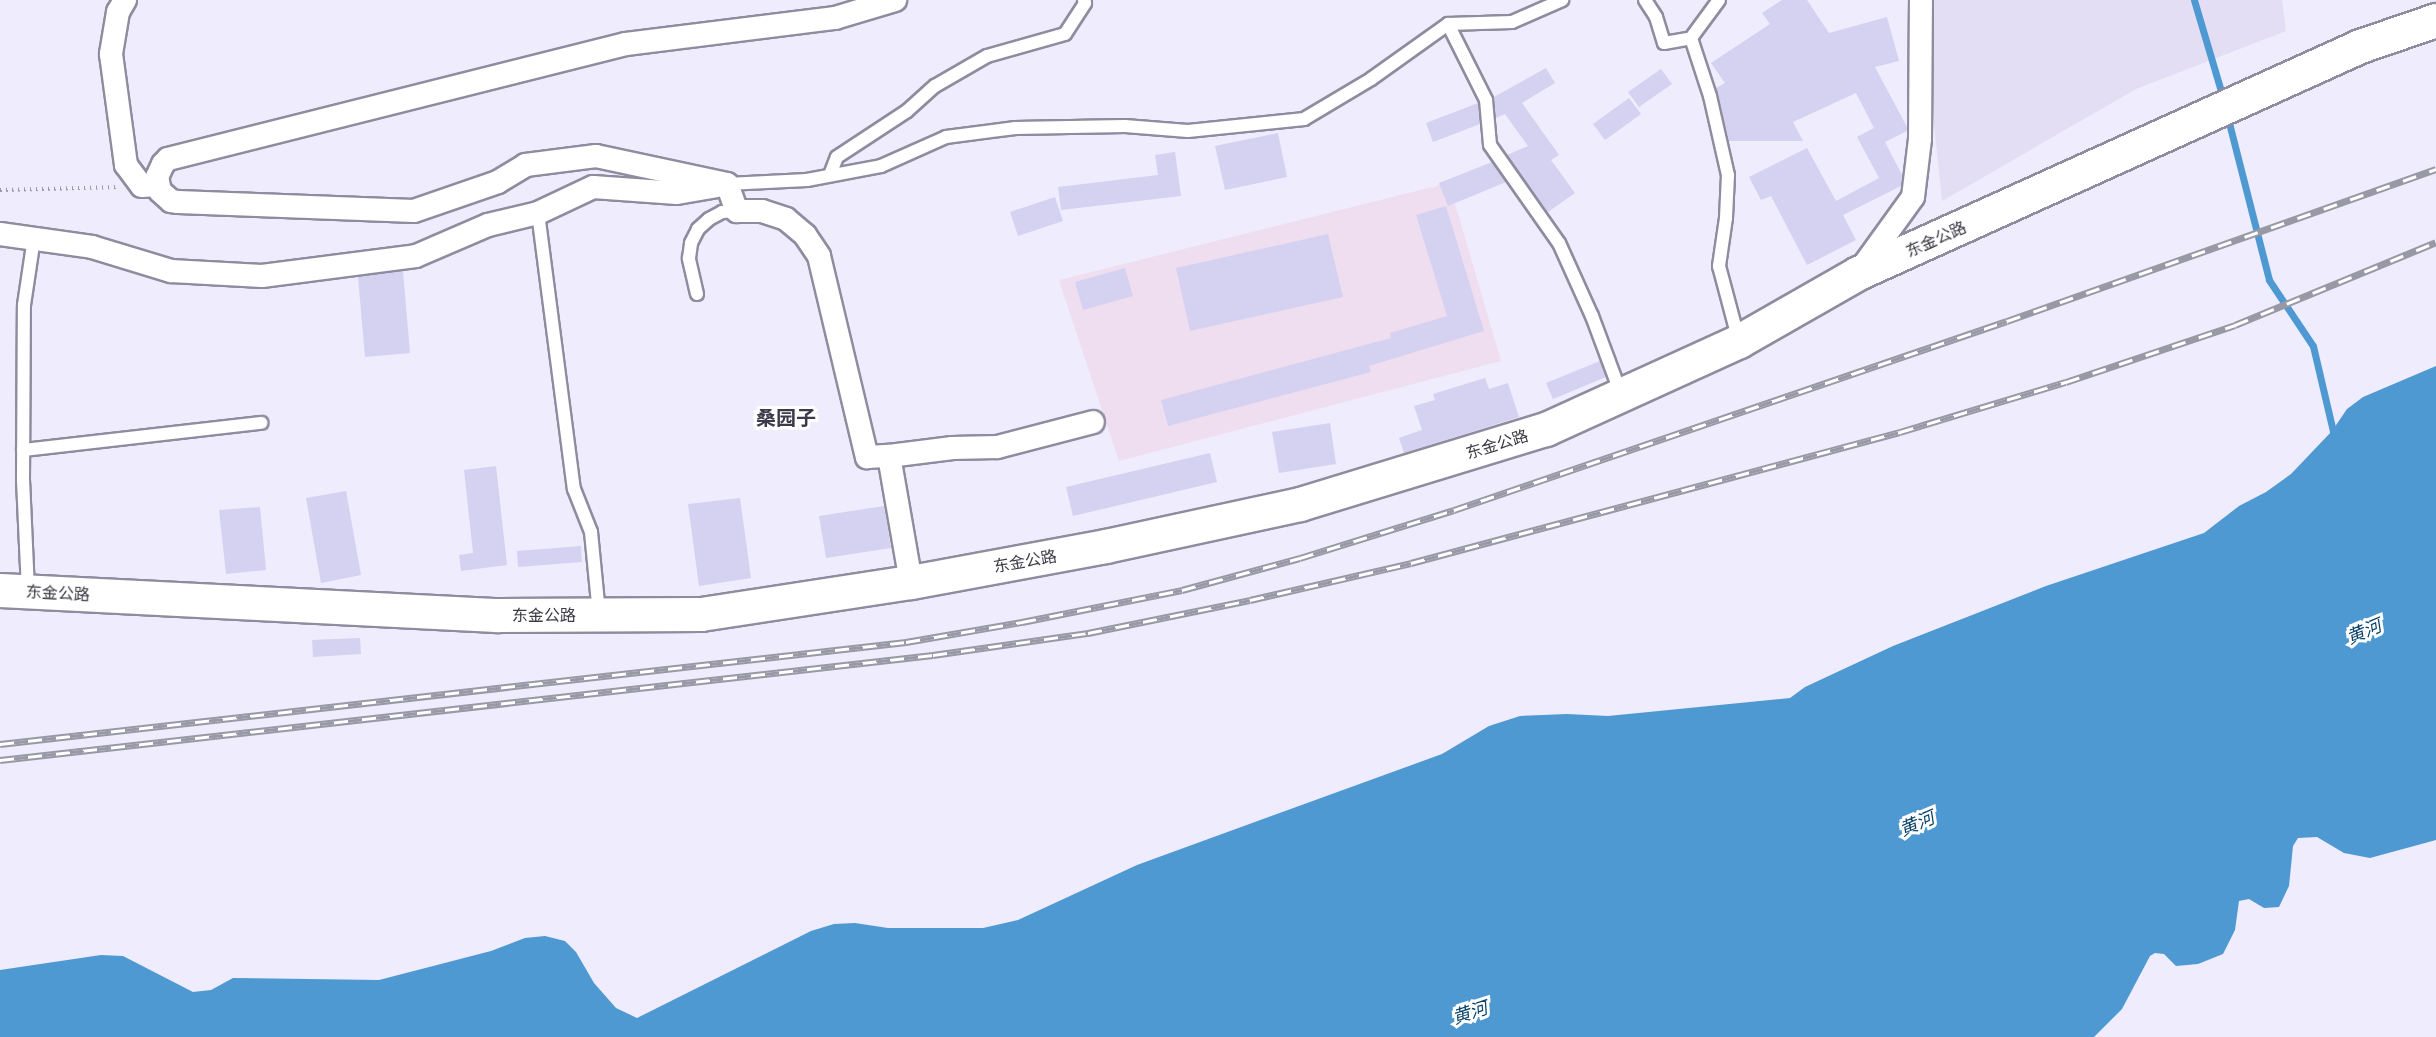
<!DOCTYPE html>
<html>
<head>
<meta charset="utf-8">
<style>
  body { margin:0 }
  #map { position:relative; width:2436px; height:1037px; overflow:hidden; background:#eeecfd; font-family:"Titillium Web","Noto Sans SC",sans-serif }
  div>[style] { position:absolute }
  .industrial>* { inset:0; background:#e3def3 }
  .education>* { inset:0; background:#efdef0 }
  .water>* { inset:0; background:#4f99d2 }
  .stream>* { height:7px; margin:-3.5px; padding:0 3.5px; transform-origin:3.5px; border-radius:3.5px; background:#4f99d2 }
  .building>* { inset:0; background:#d5d1f1 }
  .path>* { height:4px; margin-top:-2px; transform-origin:0; background:repeating-linear-gradient(90deg,#9b9aa7 0 1.5px,transparent 0 6px) }
  .roads { filter:drop-shadow(2px 0 #8e8c9e) drop-shadow(-2px 0 #8e8c9e) drop-shadow(0 2px #8e8c9e) drop-shadow(0 -2px #8e8c9e) }
  .lane>* { height:12px; margin:-6px; padding:0 6px; transform-origin:6px; border-radius:6px; background:#fff }
  .street>* { height:22px; margin:-11px; padding:0 11px; transform-origin:11px; border-radius:11px; background:#fff }
  .secondary>* { height:33px; margin:-16.5px; padding:0 16.5px; transform-origin:16.5px; border-radius:16.5px; background:#fff }
  .rail>* { height:7px; margin-top:-3.5px; transform-origin:0; background:repeating-linear-gradient(90deg,#fff 0 14px,#9998a5 0 28px); box-sizing:border-box; border-block:2px solid #9998a5 }
  span { translate:-50% -50%; white-space:nowrap; text-align:center; line-height:1.15; -webkit-text-stroke:6px #fff; paint-order:stroke }
  .street-label { font-size:16px; color:#3c3b43 }
  .water-label { font-size:18px; color:#0b446b; font-style:italic }
  .quarter-label { font-size:20px; color:#3c3a4a; font-weight:700 }
</style>
</head>
<body>
<div id="map">
  <div class="industrial">
    <i style="clip-path:polygon(1921px 0,2282px 0,2286px 31px,2136px 89px,1942px 201px)"></i>
  </div>
  <div class="education">
    <i style="clip-path:polygon(1449px 183px,1501px 361px,1119px 461px,1059px 280px)"></i>
  </div>
  <div class="water">
    <i style="clip-path:polygon(2436px 366px,2436px 840px,2370px 858px,2344px 853px,2317px 837px,2298px 838px,2293px 846px,2289px 886px,2279px 907px,2264px 908px,2249px 899px,2239px 901px,2235px 930px,2223px 954px,2198px 964px,2176px 966px,2164px 954px,2155px 953px,2150px 956px,2122px 1009px,2094px 1037px,0 1037px,0 970px,101px 955px,123px 956px,193px 992px,211px 990px,233px 978px,379px 980px,491px 951px,525px 938px,545px 936px,565px 941px,576px 952px,594px 983px,616px 1008px,637px 1018px,811px 931px,834px 924px,855px 923px,888px 928px,983px 928px,1018px 920px,1137px 865px,1442px 754px,1489px 726px,1520px 716px,1567px 714px,1608px 716px,1790px 698px,1805px 687px,1893px 646px,2046px 586px,2204px 533px,2239px 506px,2266px 492px,2291px 474px,2332px 431px,2347px 409px,2363px 397px)"></i>
  </div>
  <div class="stream">
    <i style="left:2194px;top:0;width:102px;rotate:73.5deg"></i>
    <i style="left:2227px;top:115px;width:170px;rotate:75.7deg"></i>
    <i style="left:2269px;top:280px;width:79px;rotate:56.3deg"></i>
    <i style="left:2313px;top:346px;width:97px;rotate:76.8deg"></i>
  </div>
  <div class="building">
    <i style="clip-path:polygon(1782px 0,1807px 0,1829px 33px,1887px 17px,1899px 61px,1875px 67px,1907px 127px,1907px 131px,1885px 142px,1902px 175px,1901px 186px,1843px 215px,1856px 240px,1807px 265px,1771px 196px,1761px 200px,1749px 177px,1807px 148px,1836px 201px,1879px 178px,1857px 137px,1874px 128px,1856px 93px,1793px 122px,1803px 141px,1729px 141px,1716px 88px,1725px 83px,1711px 63px,1770px 24px,1762px 13px)"></i>
    <i style="clip-path:polygon(1546px 68px,1555px 83px,1522px 103px,1559px 155px,1551px 160px,1575px 193px,1548px 212px,1507px 155px,1528px 146px,1505px 114px,1496px 118px,1494px 97px)"></i>
    <i style="clip-path:polygon(1661px 69px,1672px 84px,1639px 107px,1628px 92px)"></i>
    <i style="clip-path:polygon(1629px 98px,1641px 114px,1605px 140px,1593px 124px)"></i>
    <i style="clip-path:polygon(1478px 103px,1480px 124px,1433px 142px,1426px 123px)"></i>
    <i style="clip-path:polygon(1278px 133px,1287px 177px,1225px 190px,1215px 146px)"></i>
    <i style="clip-path:polygon(1175px 152px,1181px 196px,1061px 210px,1058px 187px,1158px 175px,1155px 155px)"></i>
    <i style="clip-path:polygon(1492px 162px,1506px 182px,1448px 206px,1439px 183px)"></i>
    <i style="clip-path:polygon(1055px 197px,1063px 221px,1018px 236px,1010px 212px)"></i>
    <i style="clip-path:polygon(1446px 206px,1484px 331px,1369px 366px,1371px 372px,1168px 426px,1161px 400px,1391px 338px,1390px 333px,1447px 316px,1416px 215px)"></i>
    <i style="clip-path:polygon(1328px 234px,1343px 297px,1190px 331px,1176px 268px)"></i>
    <i style="clip-path:polygon(1125px 268px,1133px 296px,1083px 310px,1075px 282px)"></i>
    <i style="clip-path:polygon(403px 271px,410px 353px,365px 357px,358px 277px)"></i>
    <i style="clip-path:polygon(1600px 361px,1606px 377px,1553px 399px,1546px 383px)"></i>
    <i style="clip-path:polygon(1485px 378px,1489px 389px,1508px 383px,1519px 417px,1404px 453px,1399px 438px,1422px 430px,1414px 406px,1435px 400px,1433px 394px)"></i>
    <i style="clip-path:polygon(1330px 423px,1336px 464px,1279px 473px,1272px 432px)"></i>
    <i style="clip-path:polygon(1210px 453px,1217px 482px,1073px 516px,1066px 487px)"></i>
    <i style="clip-path:polygon(496px 466px,507px 565px,461px 571px,459px 555px,473px 553px,464px 470px)"></i>
    <i style="clip-path:polygon(346px 491px,361px 575px,321px 583px,306px 498px)"></i>
    <i style="clip-path:polygon(740px 498px,751px 578px,699px 586px,688px 504px)"></i>
    <i style="clip-path:polygon(884px 506px,891px 548px,826px 558px,819px 516px)"></i>
    <i style="clip-path:polygon(260px 507px,266px 570px,226px 574px,219px 510px)"></i>
    <i style="clip-path:polygon(581px 546px,582px 562px,518px 567px,517px 551px)"></i>
    <i style="clip-path:polygon(360px 638px,361px 654px,313px 657px,312px 640px)"></i>
  </div>
  <div class="path">
    <i style="left:0;top:190px;width:118px;rotate:-1.5deg"></i>
  </div>
  <div class="roads">
    <div class="lane">
      <i style="left:1645px;top:0;width:20px;rotate:57deg"></i>
      <i style="left:1656px;top:17px;width:27px;rotate:73deg"></i>
      <i style="left:1664px;top:43px;width:27px;rotate:-10deg"></i>
      <i style="left:1691px;top:38px;width:47px;rotate:-53.6deg"></i>
      <i style="left:1448px;top:24px;width:85px;rotate:63.4deg"></i>
      <i style="left:1486px;top:100px;width:45px;rotate:84.9deg"></i>
      <i style="left:1490px;top:145px;width:120px;rotate:54.9deg"></i>
      <i style="left:1559px;top:243px;width:80px;rotate:65.7deg"></i>
      <i style="left:1592px;top:316px;width:83px;rotate:69.6deg"></i>
      <i style="left:1691px;top:38px;width:61px;rotate:71.9deg"></i>
      <i style="left:1710px;top:96px;width:81px;rotate:77.2deg"></i>
      <i style="left:1728px;top:175px;width:43px;rotate:92.7deg"></i>
      <i style="left:1726px;top:218px;width:49px;rotate:98.3deg"></i>
      <i style="left:1719px;top:266px;width:78px;rotate:75.1deg"></i>
      <i style="left:830px;top:175px;width:19px;rotate:-69deg"></i>
      <i style="left:837px;top:157px;width:84px;rotate:-33.3deg"></i>
      <i style="left:907px;top:111px;width:38px;rotate:-42deg"></i>
      <i style="left:935px;top:86px;width:60px;rotate:-30deg"></i>
      <i style="left:987px;top:56px;width:81px;rotate:-15.8deg"></i>
      <i style="left:1065px;top:34px;width:37px;rotate:-57deg"></i>
      <i style="left:1085px;top:3px;width:3px;rotate:-108deg"></i>
      <i style="left:727px;top:184px;width:80px;rotate:-2.9deg"></i>
      <i style="left:807px;top:180px;width:75px;rotate:-10.7deg"></i>
      <i style="left:881px;top:166px;width:71px;rotate:-24deg"></i>
      <i style="left:946px;top:137px;width:70px;rotate:-7.4deg"></i>
      <i style="left:1015px;top:128px;width:110px;rotate:-1deg"></i>
      <i style="left:1125px;top:126px;width:63px;rotate:4.5deg"></i>
      <i style="left:1188px;top:131px;width:117px;rotate:-5.9deg"></i>
      <i style="left:1304px;top:119px;width:78px;rotate:-30.8deg"></i>
      <i style="left:1371px;top:79px;width:95px;rotate:-35.5deg"></i>
      <i style="left:1448px;top:24px;width:64px;rotate:-1.8deg"></i>
      <i style="left:1512px;top:22px;width:55px;rotate:-23.7deg"></i>
      <i style="left:538px;top:213px;width:278px;rotate:82.6deg"></i>
      <i style="left:574px;top:489px;width:46px;rotate:68.4deg"></i>
      <i style="left:591px;top:532px;width:81px;rotate:84.4deg"></i>
      <i style="left:697px;top:294px;width:37px;rotate:-103deg"></i>
      <i style="left:689px;top:258px;width:15px;rotate:-82deg"></i>
      <i style="left:691px;top:243px;width:16px;rotate:-63deg"></i>
      <i style="left:698px;top:229px;width:15px;rotate:-42deg"></i>
      <i style="left:709px;top:219px;width:15px;rotate:-28deg"></i>
      <i style="left:722px;top:212px;width:15px;rotate:-4deg"></i>
      <i style="left:23px;top:450px;width:240px;rotate:-6.5deg"></i>
      <i style="left:28px;top:590px;width:110px;rotate:-92.6deg"></i>
      <i style="left:23px;top:480px;width:175px;rotate:-89.7deg"></i>
      <i style="left:24px;top:305px;width:68px;rotate:-81.5deg"></i>
    </div>
    <div class="street">
      <i style="left:125px;top:0;width:14px;rotate:120deg"></i>
      <i style="left:118px;top:12px;width:43px;rotate:99.5deg"></i>
      <i style="left:111px;top:54px;width:112px;rotate:82.3deg"></i>
      <i style="left:126px;top:165px;width:26px;rotate:53deg"></i>
      <i style="left:142px;top:186px;width:15px;rotate:-4deg"></i>
      <i style="left:727px;top:184px;width:134px;rotate:-167.9deg"></i>
      <i style="left:596px;top:156px;width:71px;rotate:172.7deg"></i>
      <i style="left:526px;top:165px;width:33px;rotate:149deg"></i>
      <i style="left:498px;top:182px;width:89px;rotate:161deg"></i>
      <i style="left:414px;top:211px;width:236px;rotate:-177.8deg"></i>
      <i style="left:178px;top:202px;width:7px;rotate:-172deg"></i>
      <i style="left:171px;top:201px;width:15px;rotate:-138deg"></i>
      <i style="left:160px;top:191px;width:14px;rotate:-102deg"></i>
      <i style="left:157px;top:177px;width:14px;rotate:-65deg"></i>
      <i style="left:163px;top:164px;width:7px;rotate:-45deg"></i>
      <i style="left:168px;top:159px;width:472px;rotate:-14.1deg"></i>
      <i style="left:626px;top:44px;width:211px;rotate:-7.1deg"></i>
      <i style="left:835px;top:18px;width:63px;rotate:-16.7deg"></i>
      <i style="left:727px;top:184px;width:29px;rotate:70deg"></i>
      <i style="left:737px;top:211px;width:25px"></i>
      <i style="left:762px;top:211px;width:25px;rotate:18deg"></i>
      <i style="left:786px;top:219px;width:25px;rotate:40deg"></i>
      <i style="left:805px;top:235px;width:25px;rotate:56deg"></i>
      <i style="left:819px;top:256px;width:207px;rotate:76.6deg"></i>
      <i style="left:867px;top:457px;width:22px;rotate:-3deg"></i>
      <i style="left:889px;top:456px;width:128px;rotate:80.1deg"></i>
      <i style="left:0;top:234px;width:93px;rotate:8deg"></i>
      <i style="left:92px;top:247px;width:83px;rotate:16.9deg"></i>
      <i style="left:171px;top:271px;width:91px;rotate:3.1deg"></i>
      <i style="left:262px;top:276px;width:155px;rotate:-7.4deg"></i>
      <i style="left:416px;top:256px;width:78px;rotate:-23.3deg"></i>
      <i style="left:488px;top:225px;width:51px;rotate:-13.5deg"></i>
      <i style="left:538px;top:213px;width:61px;rotate:-25.3deg"></i>
      <i style="left:593px;top:187px;width:84px;rotate:4.1deg"></i>
      <i style="left:677px;top:193px;width:40px;rotate:-10deg"></i>
      <i style="left:1861px;top:269px;width:89px;rotate:-54.2deg"></i>
      <i style="left:1913px;top:197px;width:58px;rotate:-83.1deg"></i>
      <i style="left:1920px;top:139px;width:139px;rotate:-89.6deg"></i>
      <i style="left:889px;top:456px;width:64px;rotate:-7.2deg"></i>
      <i style="left:952px;top:448px;width:45px;rotate:-1.3deg"></i>
      <i style="left:997px;top:447px;width:99px;rotate:-14.6deg"></i>
    </div>
    <div class="secondary">
      <i style="left:0;top:590px;width:499px;rotate:2.9deg"></i>
      <i style="left:498px;top:615px;width:203px;rotate:-0.3deg"></i>
      <i style="left:701px;top:614px;width:212px;rotate:-8.7deg"></i>
      <i style="left:911px;top:582px;width:198px;rotate:-10.5deg"></i>
      <i style="left:1106px;top:546px;width:198px;rotate:-12.2deg"></i>
      <i style="left:1300px;top:504px;width:257px;rotate:-17deg"></i>
      <i style="left:1546px;top:429px;width:212px;rotate:-24.5deg"></i>
      <i style="left:1739px;top:341px;width:137px;rotate:-29.7deg"></i>
      <i style="left:1858px;top:273px;width:551px;rotate:-24.33deg"></i>
      <i style="left:2360px;top:46px;width:80px;rotate:-18.9deg"></i>
    </div>
  </div>
  <div class="rail">
    <i style="left:0;top:744px;width:912px;rotate:-6.42deg"></i>
    <i style="left:906px;top:642px;width:118px;rotate:-9.8deg"></i>
    <i style="left:1022px;top:622px;width:163px;rotate:-11.3deg"></i>
    <i style="left:1182px;top:590px;width:122px;rotate:-15.2deg"></i>
    <i style="left:1300px;top:558px;width:161px;rotate:-17.3deg"></i>
    <i style="left:1454px;top:510px;width:584px;rotate:-18.87deg"></i>
    <i style="left:2007px;top:321px;width:455px;rotate:-19.5deg"></i>
    <i style="left:0;top:760px;width:939px;rotate:-6.42deg"></i>
    <i style="left:933px;top:655px;width:157px;rotate:-8.1deg"></i>
    <i style="left:1088px;top:633px;width:165px;rotate:-11.5deg"></i>
    <i style="left:1250px;top:600px;width:165px;rotate:-12.9deg"></i>
    <i style="left:1411px;top:563px;width:506px;rotate:-15deg"></i>
    <i style="left:1900px;top:432px;width:173px;rotate:-16.8deg"></i>
    <i style="left:2066px;top:382px;width:178px;rotate:-18.6deg"></i>
    <i style="left:2235px;top:325px;width:217px;rotate:-22.4deg"></i>
  </div>
  <div class="street-label">
    <span style="left:1936px;top:239px;rotate:-24deg">东金公路</span>
    <span style="left:1497px;top:444px;rotate:-17deg">东金公路</span>
    <span style="left:1025px;top:561px;rotate:-10deg">东金公路</span>
    <span style="left:58px;top:593px;rotate:3deg">东金公路</span>
    <span style="left:544px;top:615px">东金公路</span>
  </div>
  <div class="water-label">
    <span style="left:2364px;top:632px;rotate:-23deg">黄河</span>
    <span style="left:1917px;top:824px;rotate:-23deg">黄河</span>
    <span style="left:1470px;top:1013px;rotate:-18deg">黄河</span>
  </div>
  <div class="quarter-label">
    <span style="left:786px;top:417px">桑园子</span>
  </div>
</div>
</body>
</html>
